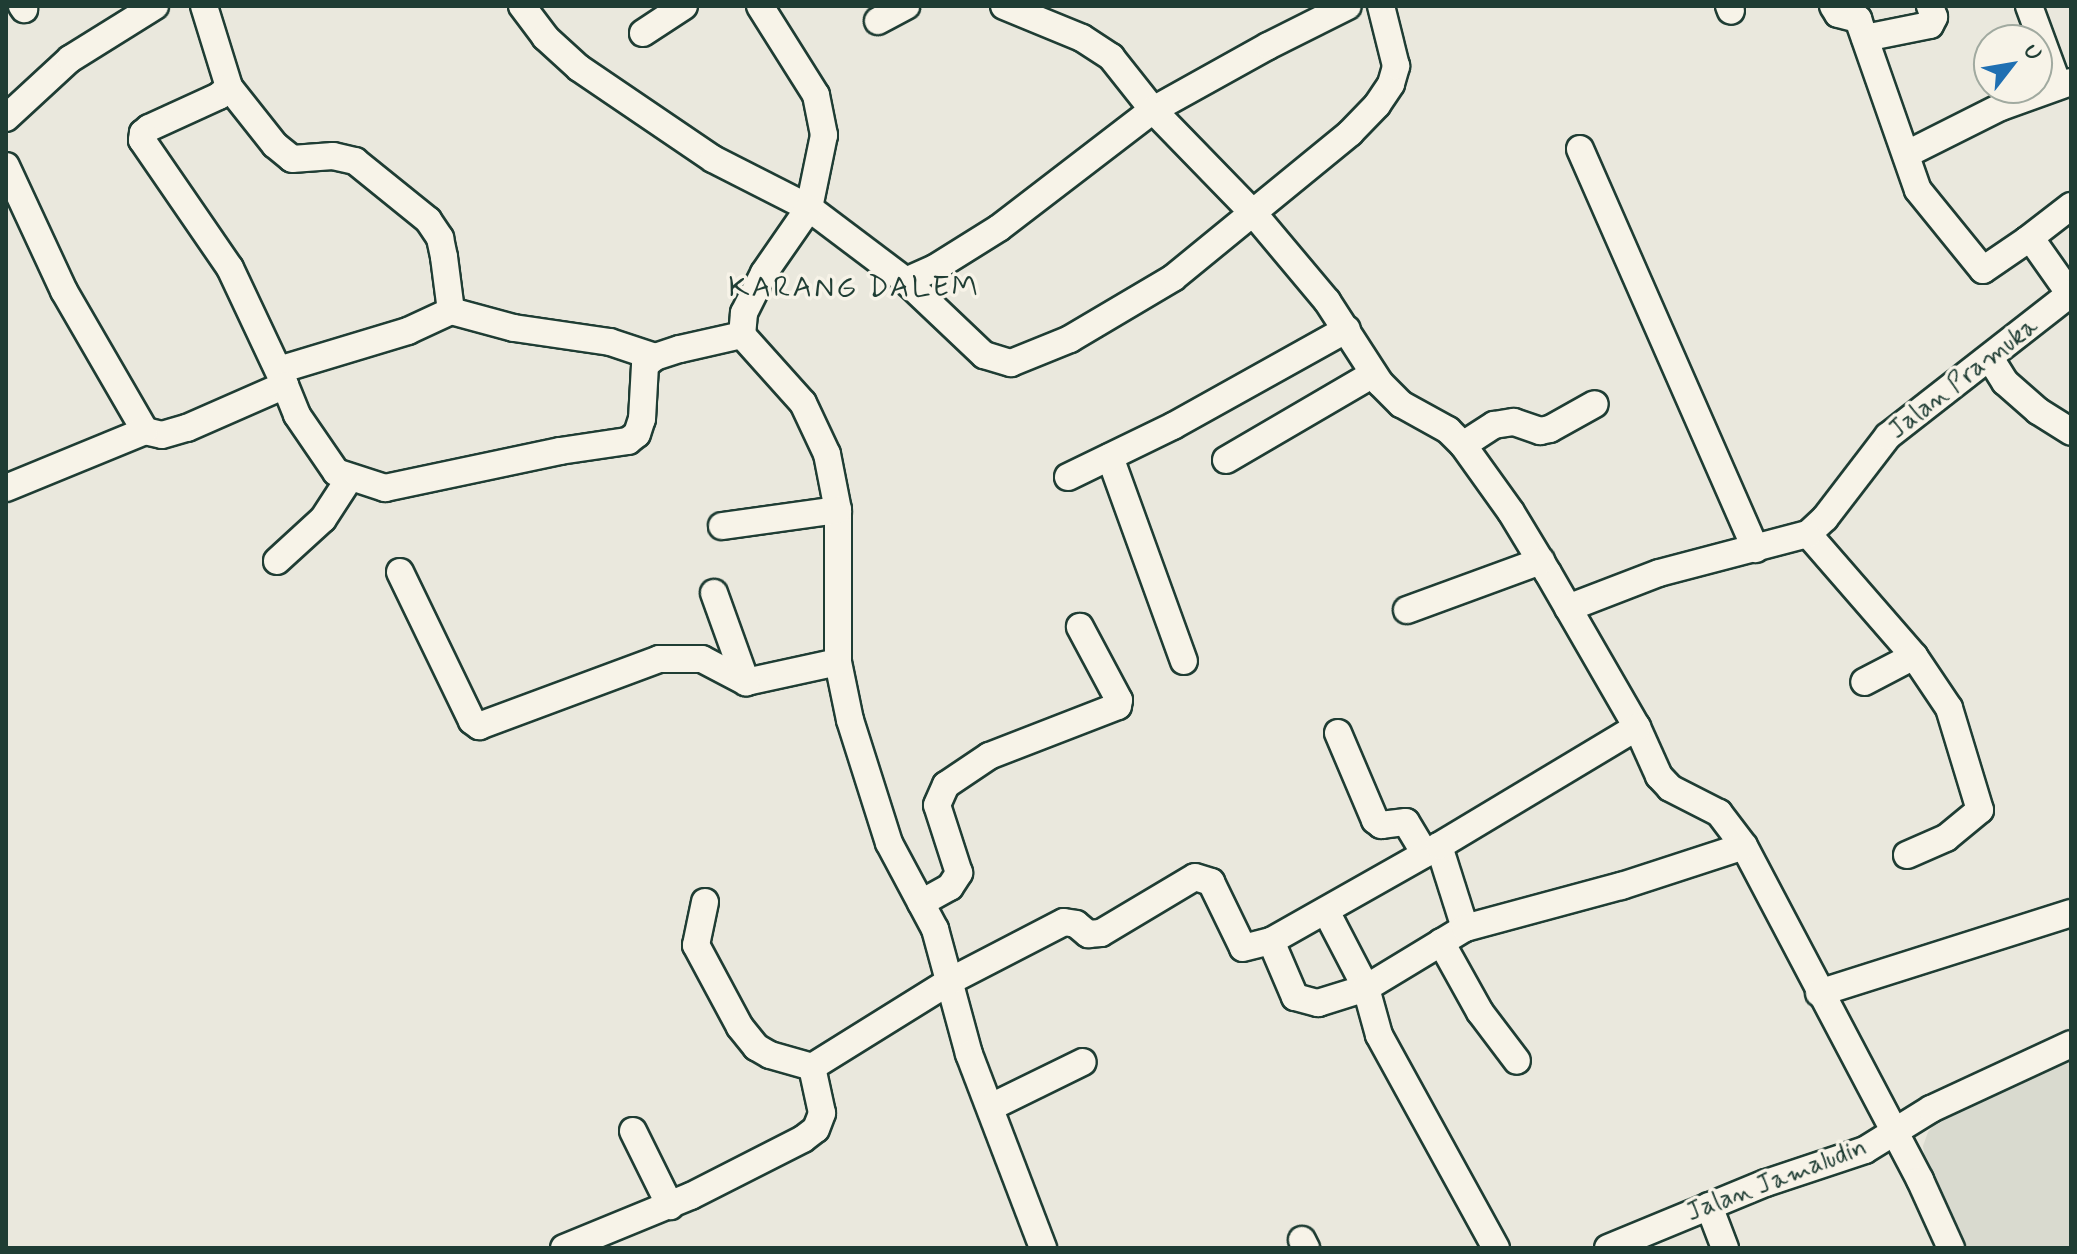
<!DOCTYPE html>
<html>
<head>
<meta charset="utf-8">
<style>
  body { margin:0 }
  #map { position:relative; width:2077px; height:1254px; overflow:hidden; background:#eae8dd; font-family:Mynerve,sans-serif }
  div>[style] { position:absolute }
  .built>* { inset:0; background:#d9dacf }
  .roads { filter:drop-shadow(2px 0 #1f3d34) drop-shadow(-2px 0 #1f3d34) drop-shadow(0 2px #1f3d34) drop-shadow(0 -2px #1f3d34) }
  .minor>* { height:26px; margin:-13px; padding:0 13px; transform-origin:13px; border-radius:13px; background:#f7f3e8 }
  span { translate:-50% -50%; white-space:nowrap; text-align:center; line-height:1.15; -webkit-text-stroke:7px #f7f3e8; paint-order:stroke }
  .street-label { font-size:26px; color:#1f3d34 }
  .quarter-label { font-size:30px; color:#1f3d34; letter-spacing:2px }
  .frame { position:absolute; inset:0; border:8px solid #1f3d34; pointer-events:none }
  .north { position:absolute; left:1973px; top:24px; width:80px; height:80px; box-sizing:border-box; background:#f7f3e8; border:2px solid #a1aaa0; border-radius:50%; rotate:59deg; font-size:22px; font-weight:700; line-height:32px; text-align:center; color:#1f3d34 }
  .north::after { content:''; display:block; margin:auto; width:28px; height:36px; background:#1f6fb2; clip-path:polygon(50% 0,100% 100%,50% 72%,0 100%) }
</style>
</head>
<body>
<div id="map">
  <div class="built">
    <i style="clip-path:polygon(2071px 1057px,2071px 1248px,1963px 1248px,1925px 1159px,1923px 1146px,1928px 1132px,1938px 1121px)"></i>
  </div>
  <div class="roads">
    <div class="minor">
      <i style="left:22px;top:6px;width:4px;rotate:56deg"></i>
      <i style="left:204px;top:6px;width:85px;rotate:72.8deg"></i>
      <i style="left:229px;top:87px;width:13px;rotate:138deg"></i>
      <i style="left:219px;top:96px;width:77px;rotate:155.4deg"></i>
      <i style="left:149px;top:128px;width:8px;rotate:140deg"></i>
      <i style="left:143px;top:133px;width:7px;rotate:98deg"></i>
      <i style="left:142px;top:140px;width:155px;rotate:55.5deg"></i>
      <i style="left:230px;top:268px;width:129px;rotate:64.8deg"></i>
      <i style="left:522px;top:6px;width:39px;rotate:53deg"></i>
      <i style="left:545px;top:37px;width:46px;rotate:42.4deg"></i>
      <i style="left:579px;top:68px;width:162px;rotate:34.2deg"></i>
      <i style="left:713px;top:159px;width:108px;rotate:27deg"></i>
      <i style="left:809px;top:208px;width:121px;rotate:37deg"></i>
      <i style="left:906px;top:281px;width:108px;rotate:43.5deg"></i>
      <i style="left:984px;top:355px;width:28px;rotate:17deg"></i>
      <i style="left:1011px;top:363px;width:64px;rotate:-22.1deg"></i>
      <i style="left:1070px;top:339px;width:120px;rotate:-30.6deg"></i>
      <i style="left:1173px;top:278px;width:229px;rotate:-39.3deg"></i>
      <i style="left:1350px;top:133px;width:39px;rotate:-46deg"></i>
      <i style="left:1377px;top:105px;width:25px;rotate:-56deg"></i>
      <i style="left:1391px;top:84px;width:19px;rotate:-74deg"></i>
      <i style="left:1396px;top:66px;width:62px;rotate:-104deg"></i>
      <i style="left:760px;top:6px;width:105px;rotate:57.8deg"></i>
      <i style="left:816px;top:95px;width:41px;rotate:78.7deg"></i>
      <i style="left:824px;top:135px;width:75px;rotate:101.6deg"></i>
      <i style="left:809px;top:208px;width:79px;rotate:124.7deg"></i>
      <i style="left:764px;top:273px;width:45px;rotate:116.6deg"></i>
      <i style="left:744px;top:313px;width:22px;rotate:95deg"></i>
      <i style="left:742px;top:335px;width:91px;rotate:48.1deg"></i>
      <i style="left:803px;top:403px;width:56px;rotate:64.8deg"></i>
      <i style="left:827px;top:454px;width:57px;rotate:78.9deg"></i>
      <i style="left:838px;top:510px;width:152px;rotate:90deg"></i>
      <i style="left:838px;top:662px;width:59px;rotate:78.3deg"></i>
      <i style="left:850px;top:720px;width:129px;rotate:72.4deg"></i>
      <i style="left:889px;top:843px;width:98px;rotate:61.9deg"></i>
      <i style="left:935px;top:929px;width:130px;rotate:74.8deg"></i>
      <i style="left:969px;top:1054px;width:208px;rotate:69.1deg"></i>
      <i style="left:1004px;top:6px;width:84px;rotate:22.3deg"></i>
      <i style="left:1082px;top:38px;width:35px;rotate:33deg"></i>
      <i style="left:1111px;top:57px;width:68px;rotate:51.6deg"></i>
      <i style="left:1153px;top:110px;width:145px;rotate:45.8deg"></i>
      <i style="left:1254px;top:214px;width:114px;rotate:50deg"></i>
      <i style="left:1327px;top:301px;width:98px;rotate:57.1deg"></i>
      <i style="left:1380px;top:383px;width:30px;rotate:45deg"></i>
      <i style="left:1401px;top:404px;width:54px;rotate:29deg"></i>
      <i style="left:1448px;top:430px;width:21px;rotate:45deg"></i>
      <i style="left:1463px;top:445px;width:82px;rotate:54.4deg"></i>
      <i style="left:1511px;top:512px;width:71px;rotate:58.8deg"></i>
      <i style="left:1548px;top:573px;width:178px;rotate:60deg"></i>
      <i style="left:1637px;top:727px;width:54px;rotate:65.8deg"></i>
      <i style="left:1659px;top:776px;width:16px;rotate:47deg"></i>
      <i style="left:1670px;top:788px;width:55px;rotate:27deg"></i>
      <i style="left:1719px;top:813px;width:41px;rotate:52.9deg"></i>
      <i style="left:1744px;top:846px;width:378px;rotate:62.2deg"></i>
      <i style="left:1920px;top:1180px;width:75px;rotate:65.5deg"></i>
      <i style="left:1729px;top:6px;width:5px;rotate:68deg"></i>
      <i style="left:1833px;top:6px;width:9px;rotate:58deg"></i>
      <i style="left:1838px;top:14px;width:21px;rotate:14deg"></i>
      <i style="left:1858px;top:19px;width:181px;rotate:70.7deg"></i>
      <i style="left:1918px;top:190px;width:103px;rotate:50.9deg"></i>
      <i style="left:1983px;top:270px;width:53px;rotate:-34.3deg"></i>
      <i style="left:2027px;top:240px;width:8px;rotate:23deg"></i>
      <i style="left:2034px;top:243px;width:62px;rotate:54.8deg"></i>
      <i style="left:2029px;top:6px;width:84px;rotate:69.8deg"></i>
      <i style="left:878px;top:21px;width:32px;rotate:-28deg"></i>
      <i style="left:643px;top:33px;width:49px;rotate:-33.4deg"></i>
      <i style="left:1865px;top:38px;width:66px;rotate:-11.3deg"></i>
      <i style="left:1930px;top:25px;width:9px;rotate:-63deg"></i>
      <i style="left:1934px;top:17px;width:12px;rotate:-110deg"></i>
      <i style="left:229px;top:87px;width:74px;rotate:51.6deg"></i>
      <i style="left:275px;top:145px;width:22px;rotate:39deg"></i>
      <i style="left:292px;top:159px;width:41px;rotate:-4.2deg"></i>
      <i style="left:333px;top:156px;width:23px;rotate:13deg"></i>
      <i style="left:355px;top:161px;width:94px;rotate:38.9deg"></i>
      <i style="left:428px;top:220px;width:22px;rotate:56deg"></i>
      <i style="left:440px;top:238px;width:19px;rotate:78deg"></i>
      <i style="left:444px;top:257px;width:54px;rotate:82.6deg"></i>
      <i style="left:451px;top:311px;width:47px;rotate:155.1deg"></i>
      <i style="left:408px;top:331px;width:135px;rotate:163.2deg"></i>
      <i style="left:6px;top:118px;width:87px;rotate:-42.7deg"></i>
      <i style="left:70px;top:59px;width:100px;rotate:-31.9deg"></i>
      <i style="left:1580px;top:149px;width:437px;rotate:66.3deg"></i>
      <i style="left:1907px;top:154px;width:105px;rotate:-26.6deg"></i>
      <i style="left:2001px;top:107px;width:74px;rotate:-19.7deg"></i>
      <i style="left:6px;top:166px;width:138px;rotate:65.1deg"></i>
      <i style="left:64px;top:291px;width:162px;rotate:59.9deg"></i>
      <i style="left:145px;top:431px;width:17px;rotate:13deg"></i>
      <i style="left:162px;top:435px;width:26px;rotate:-16deg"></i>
      <i style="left:187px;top:428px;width:107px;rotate:-23.7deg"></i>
      <i style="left:285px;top:385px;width:32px;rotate:68deg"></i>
      <i style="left:297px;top:415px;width:69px;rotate:55.6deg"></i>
      <i style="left:336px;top:472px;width:52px;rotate:18.1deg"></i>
      <i style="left:385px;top:488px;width:179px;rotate:-11.9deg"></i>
      <i style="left:560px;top:451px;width:69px;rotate:-8.4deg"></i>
      <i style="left:628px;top:441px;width:11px;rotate:-38deg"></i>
      <i style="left:637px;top:434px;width:16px;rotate:-72deg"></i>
      <i style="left:642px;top:419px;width:54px;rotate:-86.8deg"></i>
      <i style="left:645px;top:365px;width:13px;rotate:-39deg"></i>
      <i style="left:655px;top:357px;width:26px;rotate:-18deg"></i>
      <i style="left:680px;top:349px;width:64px;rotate:-12.7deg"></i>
      <i style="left:2027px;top:240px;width:56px;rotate:-37.7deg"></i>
      <i style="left:906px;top:281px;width:32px;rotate:-24deg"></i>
      <i style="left:935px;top:268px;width:75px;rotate:-32deg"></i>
      <i style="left:999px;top:228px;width:194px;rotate:-37.5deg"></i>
      <i style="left:1153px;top:110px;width:132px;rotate:-29.1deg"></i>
      <i style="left:1268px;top:46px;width:89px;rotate:-26.6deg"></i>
      <i style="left:451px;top:311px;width:65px;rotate:15.1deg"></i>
      <i style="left:514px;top:328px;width:97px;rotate:8.3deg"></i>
      <i style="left:610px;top:342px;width:47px;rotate:18.4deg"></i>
      <i style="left:1990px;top:358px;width:28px;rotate:58deg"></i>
      <i style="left:2005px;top:382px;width:44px;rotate:41.3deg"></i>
      <i style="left:2038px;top:411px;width:39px;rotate:32deg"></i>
      <i style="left:1463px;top:445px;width:37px;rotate:-33deg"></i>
      <i style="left:1494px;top:425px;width:20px;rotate:-9deg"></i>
      <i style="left:1514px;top:422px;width:28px;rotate:19deg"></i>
      <i style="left:1540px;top:431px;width:10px;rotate:-11deg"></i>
      <i style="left:1550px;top:429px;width:51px;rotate:-29.1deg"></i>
      <i style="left:1110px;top:457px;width:217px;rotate:70.1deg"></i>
      <i style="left:1226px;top:460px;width:170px;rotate:-30.3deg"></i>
      <i style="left:1068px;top:477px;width:117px;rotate:-25.9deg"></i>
      <i style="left:1173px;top:426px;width:199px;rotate:-29.1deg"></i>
      <i style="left:6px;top:488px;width:150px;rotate:-22.3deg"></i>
      <i style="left:722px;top:526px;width:117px;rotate:-7.9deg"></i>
      <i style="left:1808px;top:534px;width:162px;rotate:49deg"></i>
      <i style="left:1914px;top:656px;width:56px;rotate:152.5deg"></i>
      <i style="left:277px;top:561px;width:62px;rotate:-42.4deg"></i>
      <i style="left:323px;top:519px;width:48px;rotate:-57deg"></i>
      <i style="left:400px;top:572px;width:165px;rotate:64.2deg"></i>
      <i style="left:472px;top:721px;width:9px;rotate:36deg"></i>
      <i style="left:479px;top:726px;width:192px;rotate:-20.4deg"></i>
      <i style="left:659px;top:659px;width:43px"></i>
      <i style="left:702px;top:659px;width:50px;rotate:27.6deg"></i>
      <i style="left:746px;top:682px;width:94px;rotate:-12.3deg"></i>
      <i style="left:714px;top:593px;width:95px;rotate:70.2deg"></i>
      <i style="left:1568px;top:608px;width:97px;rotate:-21deg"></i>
      <i style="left:1659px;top:573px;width:154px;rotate:-14.7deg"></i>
      <i style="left:1808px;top:534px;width:23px;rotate:-43deg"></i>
      <i style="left:1825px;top:518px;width:103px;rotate:-52.5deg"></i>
      <i style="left:1888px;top:436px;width:232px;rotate:-38deg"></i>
      <i style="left:1407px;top:610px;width:143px;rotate:-20.1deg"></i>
      <i style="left:1338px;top:733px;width:95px;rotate:67deg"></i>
      <i style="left:1375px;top:820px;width:8px;rotate:40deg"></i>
      <i style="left:1381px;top:825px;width:25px;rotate:-7deg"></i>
      <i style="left:1406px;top:822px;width:37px;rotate:59deg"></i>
      <i style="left:1439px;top:846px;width:86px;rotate:72.4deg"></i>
      <i style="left:1907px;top:855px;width:43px;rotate:-23.6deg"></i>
      <i style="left:1946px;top:838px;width:44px;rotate:-39.5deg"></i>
      <i style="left:1980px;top:810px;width:107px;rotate:-106.9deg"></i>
      <i style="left:1949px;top:708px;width:63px;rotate:-123.9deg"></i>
      <i style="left:705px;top:902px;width:44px;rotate:101.8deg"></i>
      <i style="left:696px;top:945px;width:93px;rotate:61.8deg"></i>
      <i style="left:740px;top:1027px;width:26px;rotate:51deg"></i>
      <i style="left:756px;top:1047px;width:16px;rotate:30deg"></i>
      <i style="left:770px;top:1055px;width:44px;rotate:15.9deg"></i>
      <i style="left:812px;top:1067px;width:163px;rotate:-31.9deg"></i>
      <i style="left:950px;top:981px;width:128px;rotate:-27.4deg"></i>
      <i style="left:1064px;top:922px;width:12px;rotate:9deg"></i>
      <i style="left:1076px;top:924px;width:16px;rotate:40deg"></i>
      <i style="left:1088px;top:934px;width:13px;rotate:-4deg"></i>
      <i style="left:1101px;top:933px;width:109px;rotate:-30.8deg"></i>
      <i style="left:1195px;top:877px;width:17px;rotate:17deg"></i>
      <i style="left:1211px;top:882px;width:73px;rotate:64.1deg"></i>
      <i style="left:1243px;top:948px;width:29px;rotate:-14deg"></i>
      <i style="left:1271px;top:941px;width:193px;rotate:-29.5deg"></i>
      <i style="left:1439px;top:846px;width:231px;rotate:-31deg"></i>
      <i style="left:921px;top:903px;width:33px;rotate:-29deg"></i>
      <i style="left:950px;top:887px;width:17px;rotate:-57deg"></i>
      <i style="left:959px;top:873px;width:71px;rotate:-107.9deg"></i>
      <i style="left:937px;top:805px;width:22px;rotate:-66deg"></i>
      <i style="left:946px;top:785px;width:52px;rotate:-34deg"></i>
      <i style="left:989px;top:756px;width:138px;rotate:-21.2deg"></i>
      <i style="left:1118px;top:706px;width:6px;rotate:-81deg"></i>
      <i style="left:1119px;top:700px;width:83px;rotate:-118.1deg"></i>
      <i style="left:1271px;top:941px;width:61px;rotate:66.8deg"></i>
      <i style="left:1295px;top:997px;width:24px;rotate:15deg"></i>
      <i style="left:1318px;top:1003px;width:50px;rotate:-17.4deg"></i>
      <i style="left:1366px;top:988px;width:87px;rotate:-117.5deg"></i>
      <i style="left:1441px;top:942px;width:80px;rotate:60.9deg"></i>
      <i style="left:1480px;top:1012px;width:61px;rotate:52.9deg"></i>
      <i style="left:1819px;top:993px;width:264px;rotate:-17.6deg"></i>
      <i style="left:991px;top:1107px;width:102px;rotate:-26.1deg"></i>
      <i style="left:633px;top:1131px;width:84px;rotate:63.7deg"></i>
      <i style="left:1709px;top:1206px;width:45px;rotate:69.1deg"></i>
      <i style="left:1302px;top:1240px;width:9px;rotate:63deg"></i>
      <i style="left:564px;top:1248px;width:137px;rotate:-22.3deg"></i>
      <i style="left:691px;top:1196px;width:126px;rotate:-27deg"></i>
      <i style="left:803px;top:1139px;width:16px;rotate:-38deg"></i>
      <i style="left:816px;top:1129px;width:17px;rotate:-69deg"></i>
      <i style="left:822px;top:1113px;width:47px;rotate:-102.3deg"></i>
      <i style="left:1496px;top:1248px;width:243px;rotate:-118.8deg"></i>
      <i style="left:1379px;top:1035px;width:49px;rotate:-105.5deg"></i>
      <i style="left:1366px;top:988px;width:116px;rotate:-31.2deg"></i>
      <i style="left:1465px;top:928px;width:162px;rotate:-15.1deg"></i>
      <i style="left:1621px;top:886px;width:129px;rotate:-18deg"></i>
      <i style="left:1608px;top:1248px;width:171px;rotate:-22.4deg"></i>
      <i style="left:1766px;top:1183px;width:104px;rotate:-18.4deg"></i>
      <i style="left:1865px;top:1150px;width:78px;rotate:-31.8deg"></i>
      <i style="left:1931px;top:1109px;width:154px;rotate:-24.9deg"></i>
    </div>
  </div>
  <div class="street-label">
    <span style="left:1964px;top:379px;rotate:-38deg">Jalan Pramuka</span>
    <span style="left:1777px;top:1181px;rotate:-21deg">Jalan Jamaludin</span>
  </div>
  <div class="quarter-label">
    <span style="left:854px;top:288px">KARANG DALEM</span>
  </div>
  <div class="frame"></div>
  <div class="north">U</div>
</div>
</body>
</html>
